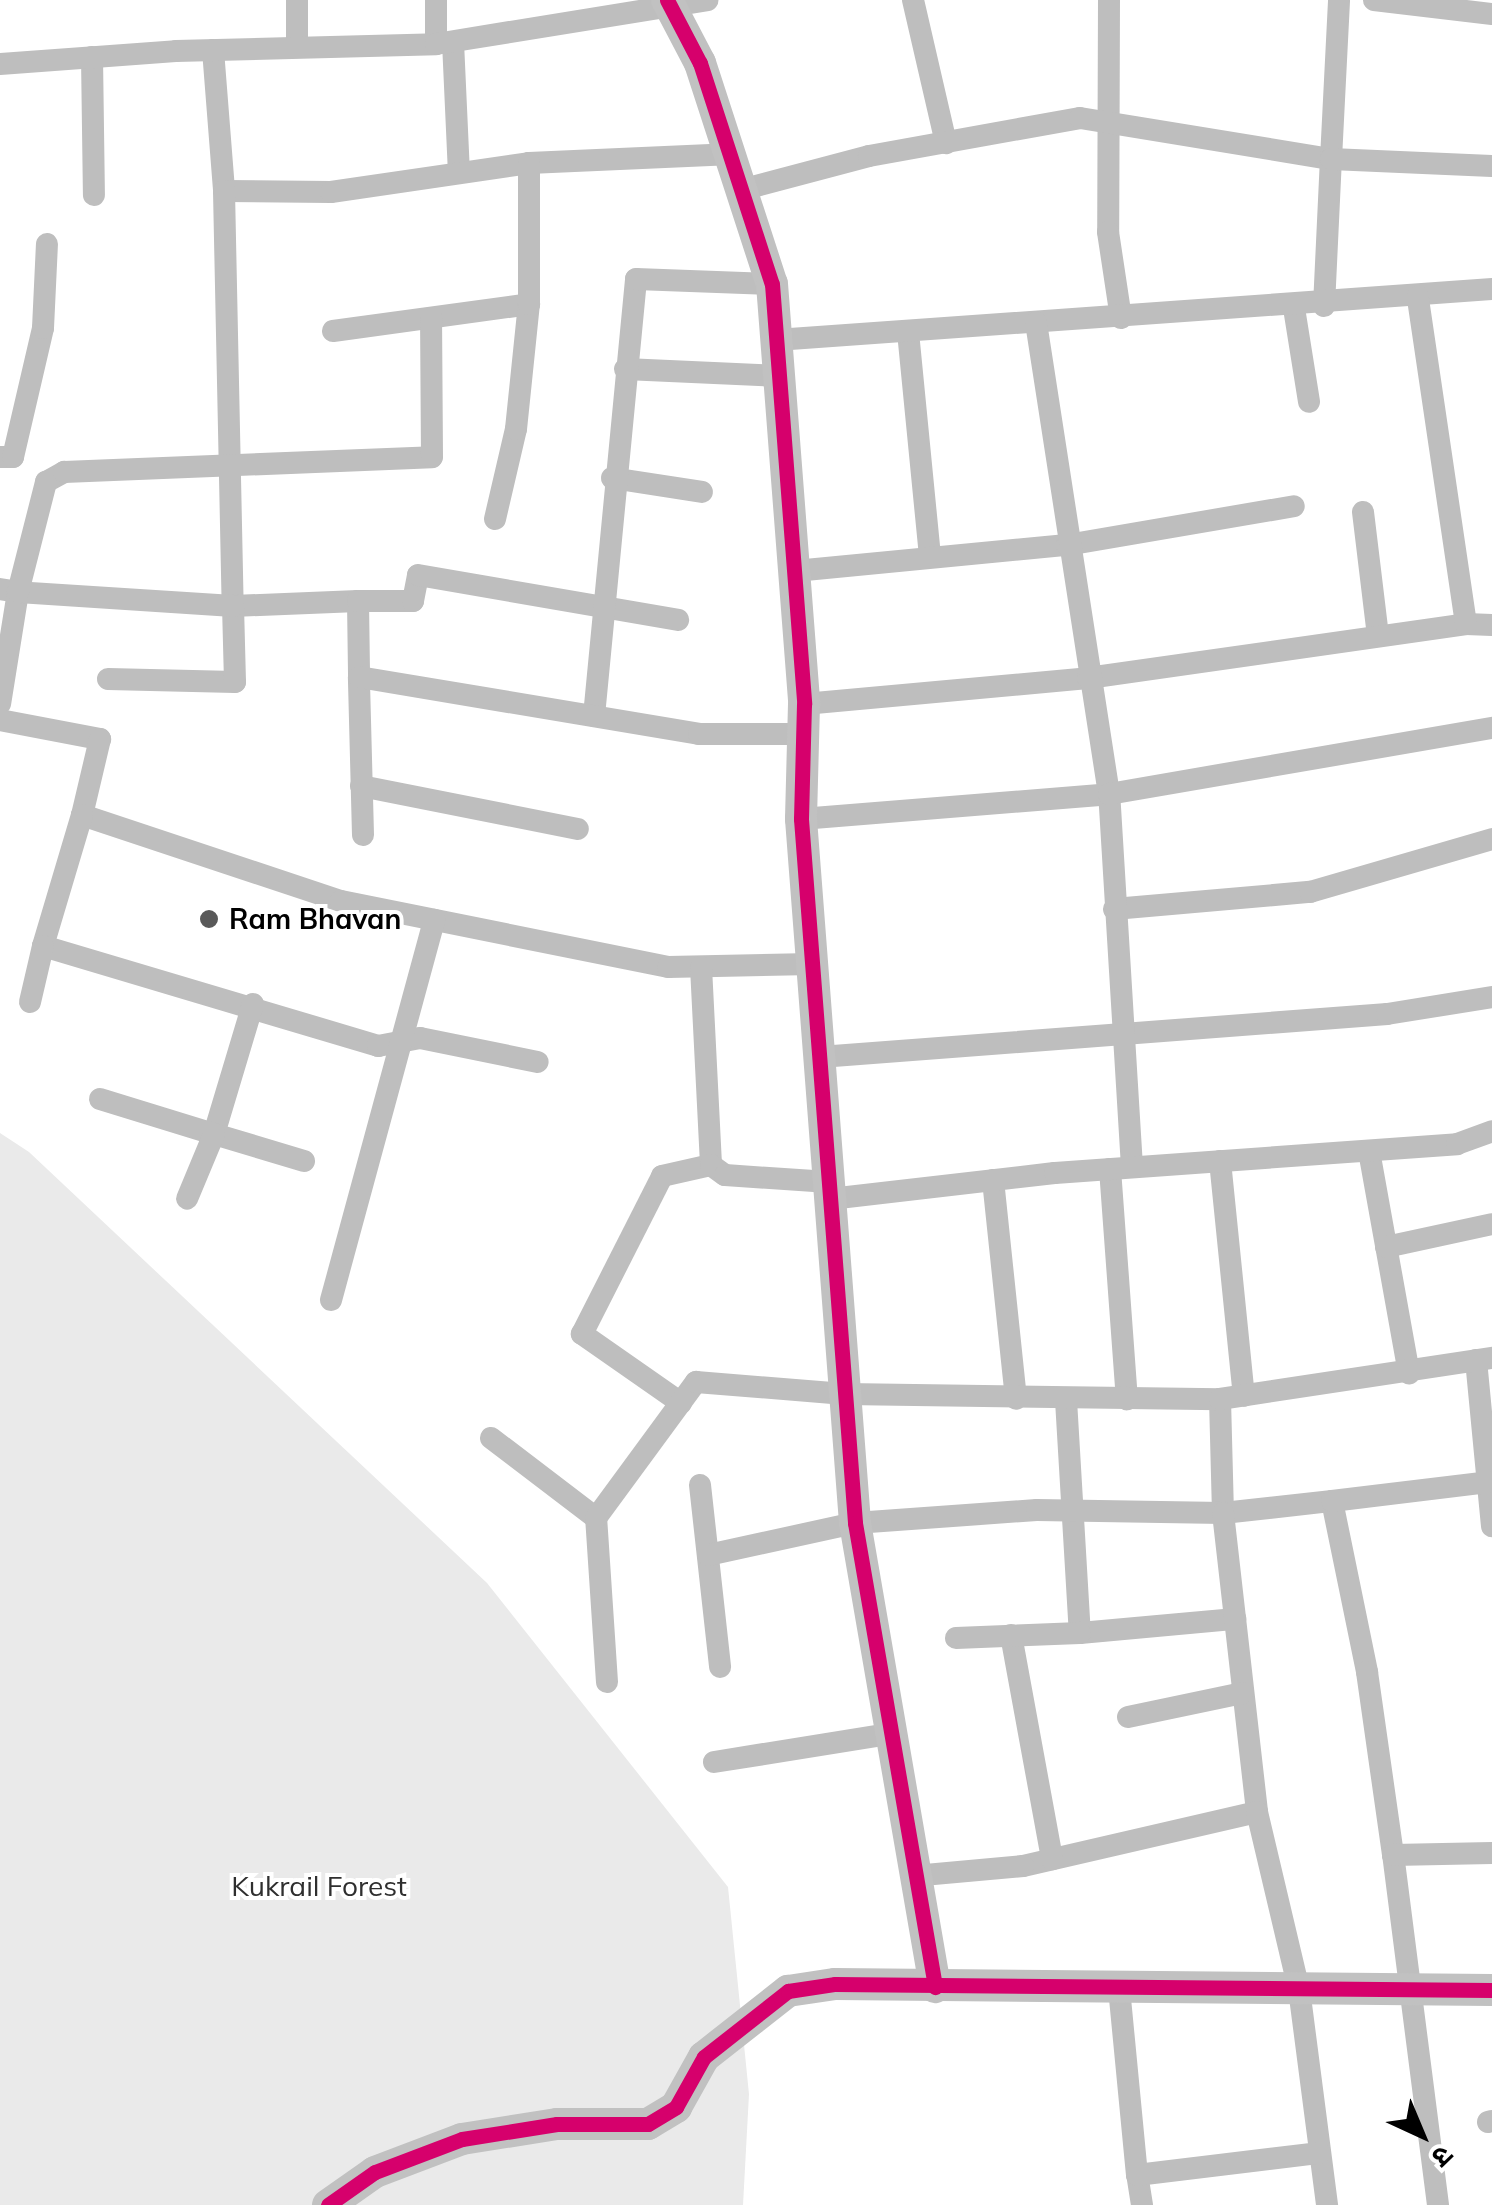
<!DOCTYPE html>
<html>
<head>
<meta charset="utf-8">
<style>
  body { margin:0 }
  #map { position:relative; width:1492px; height:2205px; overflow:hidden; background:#fff; font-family:Mulish,"Noto Sans Devanagari",sans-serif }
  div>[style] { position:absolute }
  .green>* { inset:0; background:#eaeaea }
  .street>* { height:22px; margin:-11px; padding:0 11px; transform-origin:11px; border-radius:11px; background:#bebebe }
  .secondary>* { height:32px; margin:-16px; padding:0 16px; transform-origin:16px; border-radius:16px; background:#c1c1c1 }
  .cycleway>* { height:15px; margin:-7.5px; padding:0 7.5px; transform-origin:7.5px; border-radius:7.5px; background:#d6006c }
  .dots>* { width:28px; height:28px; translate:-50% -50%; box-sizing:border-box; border:5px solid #fff; border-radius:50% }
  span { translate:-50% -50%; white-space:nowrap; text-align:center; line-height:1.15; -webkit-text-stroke:8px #fff; paint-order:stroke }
  .poi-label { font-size:28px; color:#000; font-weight:700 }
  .left { translate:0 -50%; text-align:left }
  .park-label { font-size:28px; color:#2f2f2f }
  .north { position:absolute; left:1372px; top:2085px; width:100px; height:100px; -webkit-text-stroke:8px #fff; paint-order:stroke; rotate:136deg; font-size:28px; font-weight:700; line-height:40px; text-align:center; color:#000 }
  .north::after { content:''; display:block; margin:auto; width:35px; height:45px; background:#000; clip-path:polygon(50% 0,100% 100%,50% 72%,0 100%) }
</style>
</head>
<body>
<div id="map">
  <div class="green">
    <i style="clip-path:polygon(0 1133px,29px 1152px,487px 1583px,728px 1887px,749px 2094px,743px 2205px,0 2205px)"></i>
  </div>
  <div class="street">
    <i style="left:436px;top:0;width:44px;rotate:90deg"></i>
    <i style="left:913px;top:0;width:147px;rotate:77deg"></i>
    <i style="left:1109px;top:0;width:232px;rotate:90.2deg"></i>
    <i style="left:1108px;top:232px;width:87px;rotate:81.4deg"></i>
    <i style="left:1374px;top:0;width:119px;rotate:6.8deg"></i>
    <i style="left:453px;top:42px;width:131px;rotate:87.4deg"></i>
    <i style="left:297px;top:47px;width:47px;rotate:-90deg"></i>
    <i style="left:213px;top:50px;width:141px;rotate:85.5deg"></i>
    <i style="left:224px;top:191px;width:107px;rotate:0.5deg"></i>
    <i style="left:331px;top:192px;width:200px;rotate:-8.3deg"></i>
    <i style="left:529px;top:163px;width:204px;rotate:-2.5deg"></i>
    <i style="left:92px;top:57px;width:138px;rotate:89.2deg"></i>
    <i style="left:0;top:64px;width:176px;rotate:-4.2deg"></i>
    <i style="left:176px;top:51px;width:260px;rotate:-1.5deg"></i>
    <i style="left:436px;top:44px;width:275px;rotate:-9.2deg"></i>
    <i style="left:745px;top:189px;width:128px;rotate:-14.9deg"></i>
    <i style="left:869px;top:156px;width:214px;rotate:-10.2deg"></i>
    <i style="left:1080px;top:118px;width:254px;rotate:9.3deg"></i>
    <i style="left:1331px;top:159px;width:159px;rotate:-87.1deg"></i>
    <i style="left:224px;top:191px;width:415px;rotate:88.8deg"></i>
    <i style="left:233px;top:606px;width:125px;rotate:-2.3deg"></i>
    <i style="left:358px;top:601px;width:76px;rotate:89.2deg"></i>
    <i style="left:1324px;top:306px;width:147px;rotate:-87.3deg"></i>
    <i style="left:1331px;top:159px;width:161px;rotate:2.5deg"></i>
    <i style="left:1294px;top:308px;width:95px;rotate:80.9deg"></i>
    <i style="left:333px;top:331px;width:198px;rotate:-7.8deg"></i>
    <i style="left:908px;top:332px;width:224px;rotate:84.4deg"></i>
    <i style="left:776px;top:340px;width:718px;rotate:-4.07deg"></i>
    <i style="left:625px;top:369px;width:153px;rotate:2.6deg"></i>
    <i style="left:0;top:457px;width:13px"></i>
    <i style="left:13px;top:457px;width:132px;rotate:-76.9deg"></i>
    <i style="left:43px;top:328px;width:84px;rotate:-87.3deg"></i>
    <i style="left:612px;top:478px;width:91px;rotate:8.8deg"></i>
    <i style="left:1363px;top:512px;width:125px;rotate:83.1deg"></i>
    <i style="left:495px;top:519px;width:92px;rotate:-76.9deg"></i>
    <i style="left:516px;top:429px;width:126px;rotate:-84.1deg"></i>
    <i style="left:529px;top:304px;width:141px;rotate:-90deg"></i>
    <i style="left:795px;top:571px;width:273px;rotate:-5.5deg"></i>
    <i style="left:1067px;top:545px;width:230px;rotate:-9.7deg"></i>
    <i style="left:0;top:589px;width:18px;rotate:9deg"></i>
    <i style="left:18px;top:592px;width:113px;rotate:99.1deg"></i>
    <i style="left:358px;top:601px;width:55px"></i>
    <i style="left:413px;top:601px;width:26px;rotate:-79deg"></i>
    <i style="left:418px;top:575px;width:264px;rotate:9.8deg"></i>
    <i style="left:1466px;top:624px;width:26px;rotate:2deg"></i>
    <i style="left:108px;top:679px;width:127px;rotate:1.4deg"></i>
    <i style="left:235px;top:682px;width:76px;rotate:-91.5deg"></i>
    <i style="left:233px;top:606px;width:215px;rotate:-176.3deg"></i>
    <i style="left:18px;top:592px;width:114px;rotate:-75.7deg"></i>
    <i style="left:46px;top:482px;width:21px;rotate:-29deg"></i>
    <i style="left:64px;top:472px;width:368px;rotate:-2.3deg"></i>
    <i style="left:432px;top:457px;width:139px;rotate:-90.4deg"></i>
    <i style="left:804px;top:704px;width:285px;rotate:-5.2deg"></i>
    <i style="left:1088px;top:678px;width:382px;rotate:-8.1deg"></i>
    <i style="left:1466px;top:624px;width:331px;rotate:-98.4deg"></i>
    <i style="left:594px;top:716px;width:439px;rotate:-84.5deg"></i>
    <i style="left:636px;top:279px;width:136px;rotate:2.1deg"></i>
    <i style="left:0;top:720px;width:102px;rotate:10.8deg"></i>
    <i style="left:100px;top:739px;width:78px;rotate:103.3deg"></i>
    <i style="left:82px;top:815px;width:273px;rotate:18.4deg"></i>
    <i style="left:341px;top:901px;width:334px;rotate:11.4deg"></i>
    <i style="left:668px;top:967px;width:144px;rotate:-1.2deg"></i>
    <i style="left:361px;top:786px;width:221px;rotate:11.2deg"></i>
    <i style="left:82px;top:815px;width:137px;rotate:106.6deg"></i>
    <i style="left:43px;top:946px;width:350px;rotate:16.6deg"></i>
    <i style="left:378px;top:1046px;width:43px;rotate:-10.8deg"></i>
    <i style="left:420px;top:1038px;width:120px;rotate:11.5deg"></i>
    <i style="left:801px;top:819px;width:309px;rotate:-4.6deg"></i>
    <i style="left:1109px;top:794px;width:477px;rotate:-98.8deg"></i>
    <i style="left:363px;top:835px;width:158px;rotate:-91.5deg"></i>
    <i style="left:359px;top:677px;width:345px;rotate:9.5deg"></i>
    <i style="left:699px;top:734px;width:102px"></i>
    <i style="left:1114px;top:909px;width:197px;rotate:-5deg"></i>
    <i style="left:1310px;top:892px;width:190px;rotate:-16.2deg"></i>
    <i style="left:701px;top:967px;width:198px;rotate:87.1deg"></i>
    <i style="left:30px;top:1002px;width:57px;rotate:-76.9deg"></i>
    <i style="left:253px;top:1004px;width:136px;rotate:106.7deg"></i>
    <i style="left:214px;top:1134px;width:94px;rotate:16.7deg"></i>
    <i style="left:820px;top:1057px;width:569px;rotate:-4.34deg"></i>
    <i style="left:1387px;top:1014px;width:106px;rotate:-9.2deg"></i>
    <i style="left:100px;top:1099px;width:119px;rotate:17.1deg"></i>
    <i style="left:214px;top:1134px;width:70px;rotate:112.6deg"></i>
    <i style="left:1369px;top:1151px;width:226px;rotate:79.8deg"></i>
    <i style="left:1220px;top:1161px;width:236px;rotate:84.2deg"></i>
    <i style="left:1132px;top:1167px;width:374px;rotate:-93.5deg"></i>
    <i style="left:1109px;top:794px;width:389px;rotate:-9.8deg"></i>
    <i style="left:1110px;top:1169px;width:231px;rotate:85.8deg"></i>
    <i style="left:993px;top:1180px;width:220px;rotate:84deg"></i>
    <i style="left:830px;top:1199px;width:226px;rotate:-6.6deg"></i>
    <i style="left:1055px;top:1173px;width:403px;rotate:-4.1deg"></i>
    <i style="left:1457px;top:1144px;width:37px;rotate:-20deg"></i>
    <i style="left:1386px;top:1247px;width:108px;rotate:-12.2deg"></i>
    <i style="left:331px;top:1300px;width:394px;rotate:-74.8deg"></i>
    <i style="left:1476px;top:1360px;width:167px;rotate:84.5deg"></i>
    <i style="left:1220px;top:1399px;width:114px;rotate:88.5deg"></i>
    <i style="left:1223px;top:1513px;width:110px;rotate:-6.3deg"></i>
    <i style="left:1332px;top:1501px;width:175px;rotate:78.4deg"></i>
    <i style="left:1367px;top:1672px;width:185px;rotate:81.9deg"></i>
    <i style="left:1066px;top:1400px;width:233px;rotate:86.6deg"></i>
    <i style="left:1080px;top:1633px;width:156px;rotate:-5.2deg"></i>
    <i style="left:681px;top:1403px;width:121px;rotate:-145.1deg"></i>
    <i style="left:582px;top:1334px;width:177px;rotate:-63.1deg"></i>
    <i style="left:662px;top:1176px;width:50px;rotate:-12.7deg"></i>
    <i style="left:711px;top:1165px;width:17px;rotate:36deg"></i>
    <i style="left:725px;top:1175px;width:104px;rotate:3.9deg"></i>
    <i style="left:491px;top:1438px;width:132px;rotate:37.3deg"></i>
    <i style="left:700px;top:1485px;width:183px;rotate:83.7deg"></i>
    <i style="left:1332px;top:1501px;width:157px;rotate:-6.9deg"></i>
    <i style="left:708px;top:1555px;width:150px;rotate:-12.3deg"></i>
    <i style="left:855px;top:1523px;width:182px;rotate:-4.1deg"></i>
    <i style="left:1037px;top:1510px;width:186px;rotate:0.9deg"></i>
    <i style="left:1223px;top:1513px;width:301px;rotate:83.5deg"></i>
    <i style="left:1257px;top:1812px;width:240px;rotate:167deg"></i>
    <i style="left:1023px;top:1866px;width:109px;rotate:174.8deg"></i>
    <i style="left:1011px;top:1635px;width:228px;rotate:79.6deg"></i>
    <i style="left:956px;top:1638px;width:124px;rotate:-2.3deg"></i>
    <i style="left:607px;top:1682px;width:164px;rotate:-93.8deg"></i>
    <i style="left:596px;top:1518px;width:169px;rotate:-53.7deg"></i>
    <i style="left:696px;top:1382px;width:149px;rotate:4.6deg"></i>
    <i style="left:845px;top:1394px;width:375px;rotate:0.8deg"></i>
    <i style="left:1220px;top:1399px;width:275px;rotate:-8.6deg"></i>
    <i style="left:1128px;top:1717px;width:117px;rotate:-11.8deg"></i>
    <i style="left:714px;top:1762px;width:176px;rotate:-9.1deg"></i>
    <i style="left:1257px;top:1812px;width:182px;rotate:76.7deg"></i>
    <i style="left:1299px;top:1989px;width:218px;rotate:82.6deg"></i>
    <i style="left:1119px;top:1988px;width:188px;rotate:84.5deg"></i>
    <i style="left:1488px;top:2122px;width:4px;rotate:-14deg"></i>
    <i style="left:1142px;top:2205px;width:30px;rotate:-99deg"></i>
    <i style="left:1137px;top:2175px;width:184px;rotate:-6.9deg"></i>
    <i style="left:1438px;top:2205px;width:353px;rotate:-97.3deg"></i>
    <i style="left:1393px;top:1855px;width:99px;rotate:-1.2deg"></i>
  </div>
  <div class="secondary">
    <i style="left:667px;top:0;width:71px;rotate:62.4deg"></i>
    <i style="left:700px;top:63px;width:232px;rotate:72deg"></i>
    <i style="left:772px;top:284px;width:421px;rotate:85.6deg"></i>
    <i style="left:804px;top:704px;width:115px;rotate:91.5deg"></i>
    <i style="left:801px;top:819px;width:706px;rotate:85.61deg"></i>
    <i style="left:855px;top:1523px;width:471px;rotate:80.2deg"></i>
    <i style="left:328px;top:2205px;width:57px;rotate:-35.1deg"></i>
    <i style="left:375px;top:2172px;width:93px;rotate:-20.8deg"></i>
    <i style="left:462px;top:2139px;width:96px;rotate:-9deg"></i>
    <i style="left:557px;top:2124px;width:91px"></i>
    <i style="left:648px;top:2124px;width:33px;rotate:-31deg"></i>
    <i style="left:676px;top:2107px;width:57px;rotate:-60.8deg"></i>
    <i style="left:704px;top:2057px;width:107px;rotate:-38.2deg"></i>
    <i style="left:788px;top:1991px;width:48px;rotate:-8.5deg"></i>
    <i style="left:835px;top:1984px;width:657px;rotate:0.52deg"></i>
  </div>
  <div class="cycleway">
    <i style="left:667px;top:0;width:71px;rotate:62.4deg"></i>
    <i style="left:700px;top:63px;width:232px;rotate:72deg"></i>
    <i style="left:772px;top:284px;width:421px;rotate:85.6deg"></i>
    <i style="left:804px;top:704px;width:115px;rotate:91.5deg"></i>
    <i style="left:801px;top:819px;width:706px;rotate:85.61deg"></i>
    <i style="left:855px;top:1523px;width:471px;rotate:80.2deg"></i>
    <i style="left:328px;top:2205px;width:57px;rotate:-35.1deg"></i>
    <i style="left:375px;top:2172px;width:93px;rotate:-20.8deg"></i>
    <i style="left:462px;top:2139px;width:96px;rotate:-9deg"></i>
    <i style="left:557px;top:2124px;width:91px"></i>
    <i style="left:648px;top:2124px;width:33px;rotate:-31deg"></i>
    <i style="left:676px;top:2107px;width:57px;rotate:-60.8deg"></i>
    <i style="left:704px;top:2057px;width:107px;rotate:-38.2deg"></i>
    <i style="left:788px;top:1991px;width:48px;rotate:-8.5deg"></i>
    <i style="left:835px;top:1984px;width:657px;rotate:0.52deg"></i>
  </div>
  <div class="dots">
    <i style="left:209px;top:919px;background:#595959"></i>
  </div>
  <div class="poi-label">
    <span class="left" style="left:229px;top:919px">Ram Bhavan</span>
  </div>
  <div class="park-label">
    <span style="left:319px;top:1886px">Kukrail Forest</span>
  </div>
  <div class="north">उ</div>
</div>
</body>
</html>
